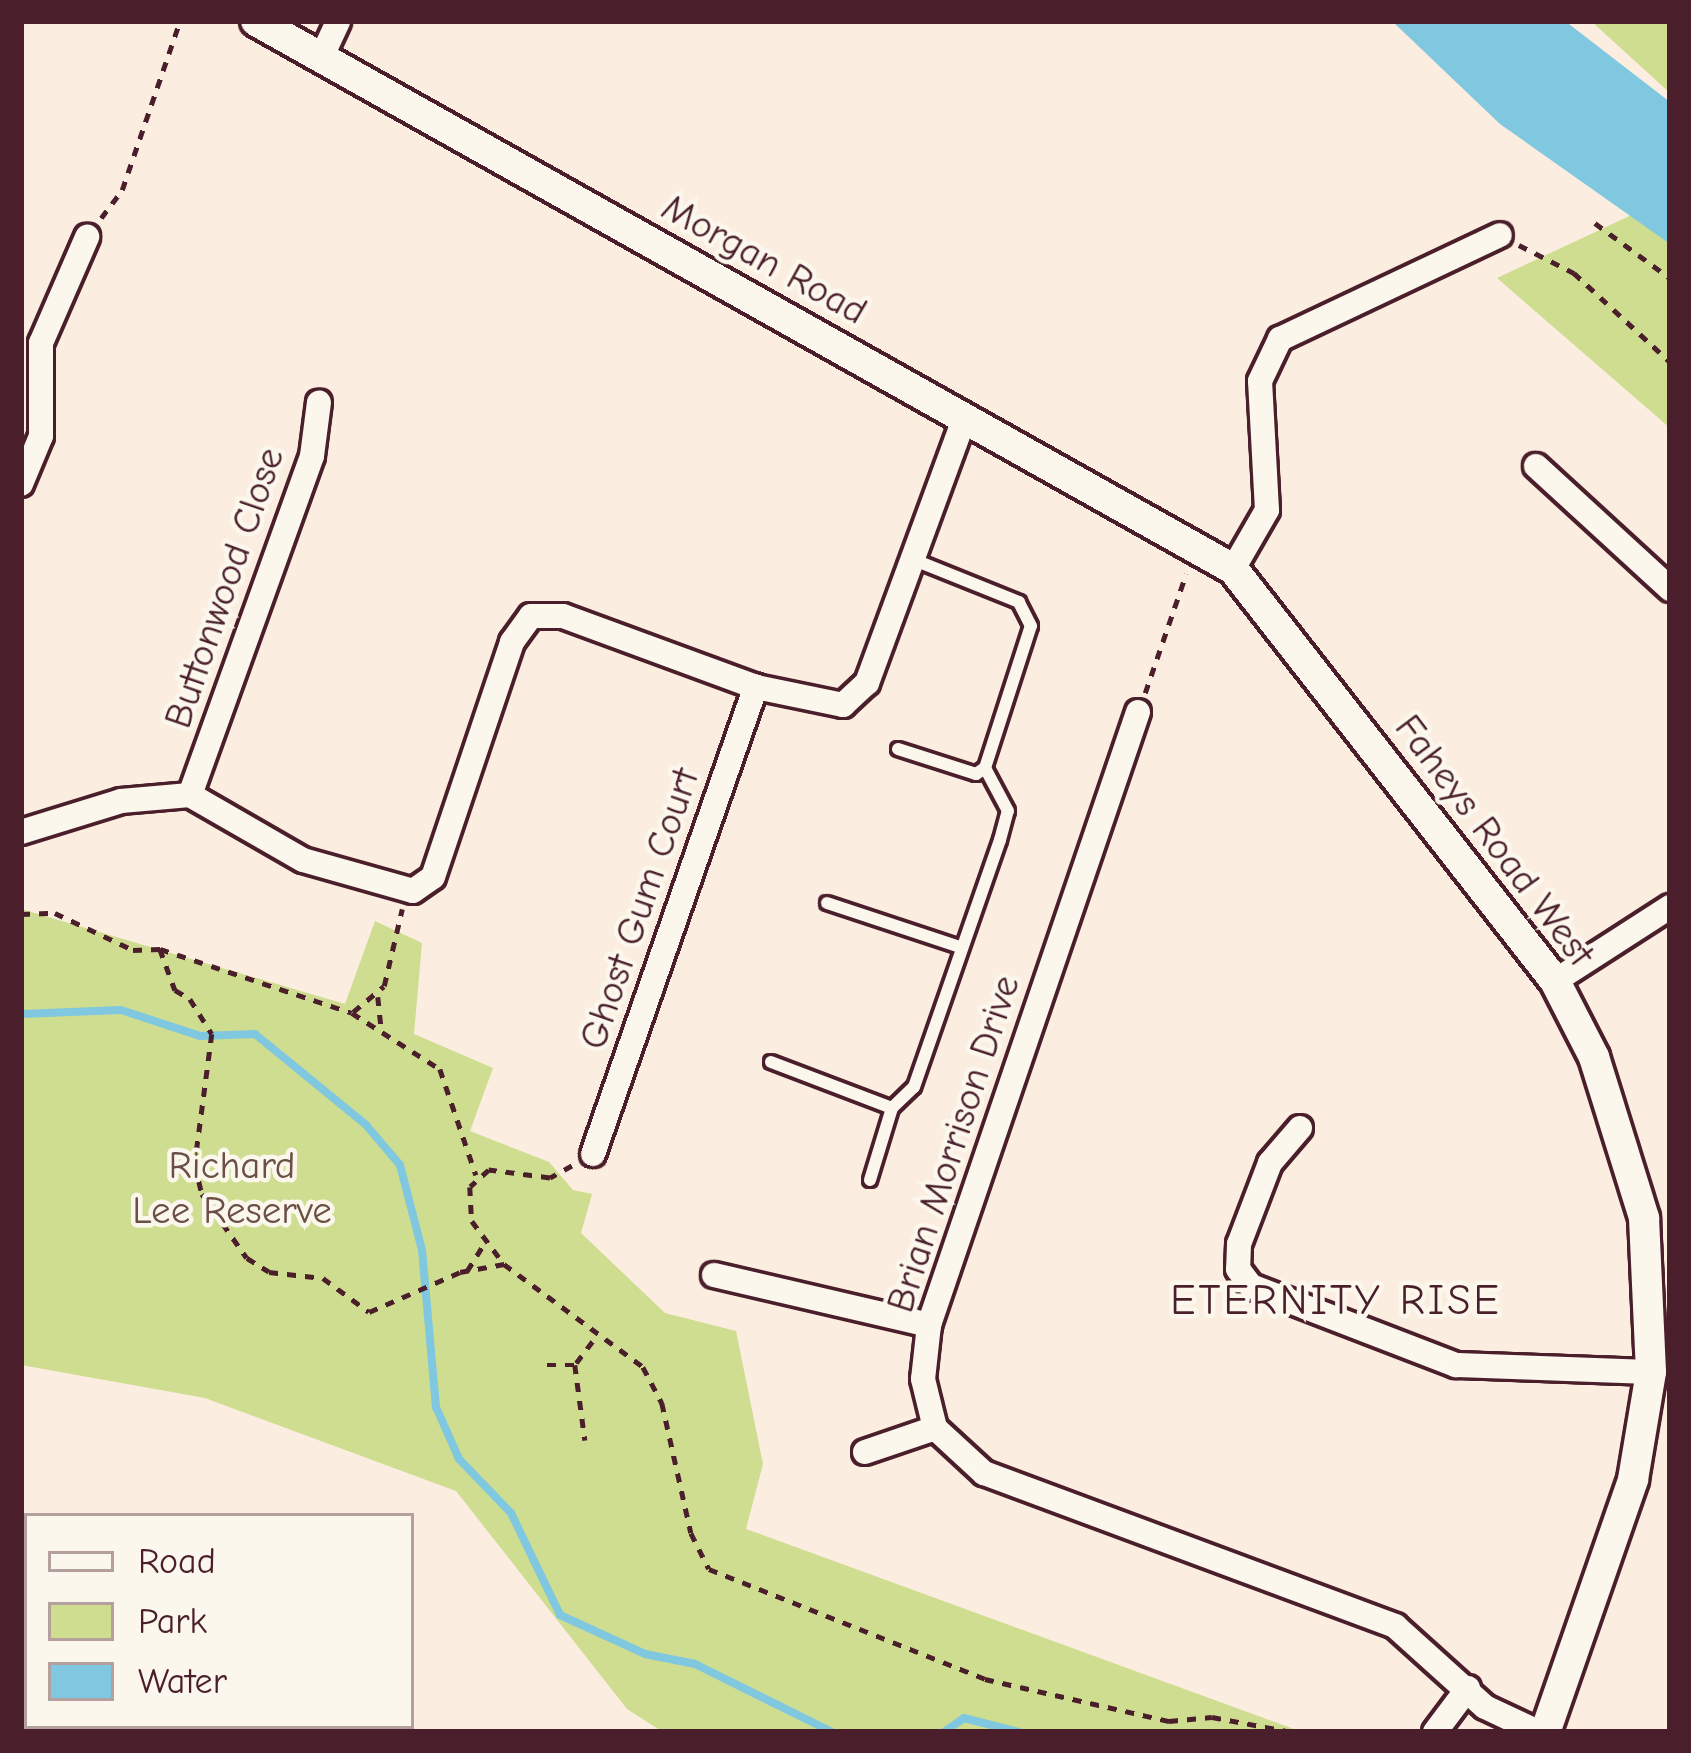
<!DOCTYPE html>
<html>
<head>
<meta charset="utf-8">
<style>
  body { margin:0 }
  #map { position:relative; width:1691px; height:1753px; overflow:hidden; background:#fbeddf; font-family:"Comic Neue",sans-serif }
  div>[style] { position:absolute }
  .green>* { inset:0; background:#cfdd90 }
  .water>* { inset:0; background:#80c7e0 }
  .stream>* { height:8px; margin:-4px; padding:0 4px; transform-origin:4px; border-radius:4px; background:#80c7e0 }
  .path>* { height:4.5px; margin-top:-2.25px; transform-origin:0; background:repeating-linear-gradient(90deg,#4a1f2b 0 9px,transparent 0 18px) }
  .roads { filter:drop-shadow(3px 0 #4a1f2b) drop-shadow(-3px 0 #4a1f2b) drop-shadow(0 3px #4a1f2b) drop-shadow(0 -3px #4a1f2b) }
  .service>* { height:12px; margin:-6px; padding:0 6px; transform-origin:6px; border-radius:6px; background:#fbf7ec }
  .minor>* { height:24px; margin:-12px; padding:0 12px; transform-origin:12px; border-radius:12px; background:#fbf7ec }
  .tertiary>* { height:30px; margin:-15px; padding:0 15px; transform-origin:15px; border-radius:15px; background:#fbf7ec }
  span { translate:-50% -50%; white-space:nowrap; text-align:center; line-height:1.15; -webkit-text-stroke:9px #fbf7ec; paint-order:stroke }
  .street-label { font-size:39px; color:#4a1f2b }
  .park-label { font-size:39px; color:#6b4e44 }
  .neighbourhood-label { font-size:42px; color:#4a1f2b; letter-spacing:3px }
  .frame { position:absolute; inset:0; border:24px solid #4a1f2b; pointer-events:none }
  .legend { position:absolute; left:24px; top:1513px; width:390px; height:216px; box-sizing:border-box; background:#fbf7ec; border:3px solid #b4a19f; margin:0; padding:15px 21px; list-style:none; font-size:36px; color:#4a1f2b }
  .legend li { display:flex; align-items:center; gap:24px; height:60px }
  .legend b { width:60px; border:3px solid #b4a19f }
</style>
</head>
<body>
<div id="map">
  <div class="green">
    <i style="clip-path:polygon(1591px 21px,1670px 21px,1670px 93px)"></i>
    <i style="clip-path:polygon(1670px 197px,1670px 428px,1497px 278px)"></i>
    <i style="clip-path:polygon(21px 909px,345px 1004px,375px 921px,422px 943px,414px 1034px,493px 1068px,470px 1131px,549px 1162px,573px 1190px,592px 1194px,581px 1233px,665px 1313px,736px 1331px,763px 1464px,746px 1529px,1302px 1732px,663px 1732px,627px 1709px,456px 1491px,205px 1398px,21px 1365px)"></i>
  </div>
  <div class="water">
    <i style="clip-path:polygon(1392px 21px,1565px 21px,1670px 102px,1670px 244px,1500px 124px)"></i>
  </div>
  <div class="stream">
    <i style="left:21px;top:1014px;width:100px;rotate:-2.3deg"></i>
    <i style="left:121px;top:1010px;width:83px;rotate:18.2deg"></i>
    <i style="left:200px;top:1036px;width:55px;rotate:-2.1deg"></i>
    <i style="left:255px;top:1034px;width:144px;rotate:39.3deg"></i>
    <i style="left:366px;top:1125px;width:52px;rotate:49.6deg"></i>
    <i style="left:400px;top:1165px;width:88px;rotate:75.5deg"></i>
    <i style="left:422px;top:1250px;width:158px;rotate:84.9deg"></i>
    <i style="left:436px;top:1407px;width:57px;rotate:66.1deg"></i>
    <i style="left:459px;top:1459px;width:75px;rotate:46.1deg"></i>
    <i style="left:511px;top:1513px;width:113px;rotate:64.3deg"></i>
    <i style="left:560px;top:1615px;width:94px;rotate:24.6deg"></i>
    <i style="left:645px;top:1654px;width:51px;rotate:11.3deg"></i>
    <i style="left:695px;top:1664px;width:153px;rotate:26.4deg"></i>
    <i style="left:944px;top:1732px;width:24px;rotate:-35deg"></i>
    <i style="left:964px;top:1718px;width:57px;rotate:14.3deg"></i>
  </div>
  <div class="path">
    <i style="left:101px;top:218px;width:35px;rotate:-53deg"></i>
    <i style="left:122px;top:190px;width:179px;rotate:-71.1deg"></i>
    <i style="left:1595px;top:223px;width:93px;rotate:36.3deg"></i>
    <i style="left:1519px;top:245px;width:62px;rotate:27deg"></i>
    <i style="left:1574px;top:273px;width:131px;rotate:42.8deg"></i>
    <i style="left:1145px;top:693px;width:126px;rotate:-71deg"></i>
    <i style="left:21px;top:914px;width:34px;rotate:-2deg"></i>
    <i style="left:55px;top:913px;width:86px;rotate:25.4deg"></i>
    <i style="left:133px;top:950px;width:27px;rotate:-2deg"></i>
    <i style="left:160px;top:949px;width:44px;rotate:69.9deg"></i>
    <i style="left:175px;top:990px;width:17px;rotate:31deg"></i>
    <i style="left:190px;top:999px;width:41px;rotate:57.8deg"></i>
    <i style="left:212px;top:1034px;width:131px;rotate:97.5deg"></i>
    <i style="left:195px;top:1164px;width:31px;rotate:77deg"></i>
    <i style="left:202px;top:1194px;width:78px;rotate:54.9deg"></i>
    <i style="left:247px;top:1258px;width:26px;rotate:32deg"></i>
    <i style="left:269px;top:1272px;width:54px;rotate:6.3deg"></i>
    <i style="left:323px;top:1278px;width:57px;rotate:36.5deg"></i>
    <i style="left:369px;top:1312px;width:99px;rotate:-23.7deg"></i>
    <i style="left:460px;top:1272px;width:45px;rotate:-10.3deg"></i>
    <i style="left:160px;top:949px;width:202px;rotate:18.4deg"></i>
    <i style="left:352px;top:1013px;width:104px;rotate:32.5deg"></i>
    <i style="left:440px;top:1069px;width:112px;rotate:71.2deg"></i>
    <i style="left:378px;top:997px;width:30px;rotate:84deg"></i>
    <i style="left:353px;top:1012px;width:40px;rotate:-40deg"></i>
    <i style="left:384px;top:986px;width:79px;rotate:-76.8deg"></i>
    <i style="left:572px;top:1166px;width:25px;rotate:151deg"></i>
    <i style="left:550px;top:1178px;width:62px;rotate:-172.5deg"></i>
    <i style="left:489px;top:1170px;width:25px;rotate:138deg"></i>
    <i style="left:470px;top:1187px;width:34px;rotate:87deg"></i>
    <i style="left:472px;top:1221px;width:54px;rotate:53.3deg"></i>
    <i style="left:504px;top:1264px;width:173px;rotate:36.5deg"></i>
    <i style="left:643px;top:1367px;width:41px;rotate:62.2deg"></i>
    <i style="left:662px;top:1403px;width:133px;rotate:77.4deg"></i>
    <i style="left:691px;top:1533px;width:40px;rotate:63.4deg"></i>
    <i style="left:709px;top:1569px;width:297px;rotate:21.7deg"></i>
    <i style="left:985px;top:1679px;width:189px;rotate:12.9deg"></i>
    <i style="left:1169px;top:1721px;width:43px;rotate:-5.3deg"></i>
    <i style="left:1212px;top:1717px;width:81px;rotate:10.6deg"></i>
    <i style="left:467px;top:1271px;width:31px;rotate:-58deg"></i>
    <i style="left:576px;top:1363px;width:36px;rotate:-53deg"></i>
    <i style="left:547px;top:1365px;width:28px"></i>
    <i style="left:575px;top:1365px;width:76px;rotate:82.4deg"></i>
  </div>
  <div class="roads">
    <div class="service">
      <i style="left:898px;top:749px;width:82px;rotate:17.8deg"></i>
      <i style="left:976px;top:774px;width:11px;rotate:-34deg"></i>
      <i style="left:985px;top:768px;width:149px;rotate:-72.1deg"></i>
      <i style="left:1031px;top:626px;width:27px;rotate:-117deg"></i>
      <i style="left:1019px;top:602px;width:115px;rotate:-158.1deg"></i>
      <i style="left:827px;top:903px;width:140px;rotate:18.3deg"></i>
      <i style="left:771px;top:1062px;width:129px;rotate:20.8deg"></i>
      <i style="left:870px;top:1180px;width:75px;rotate:-73deg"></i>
      <i style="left:892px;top:1108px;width:30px;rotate:-44deg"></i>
      <i style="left:914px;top:1087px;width:262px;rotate:-70.8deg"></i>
      <i style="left:1000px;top:840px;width:30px;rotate:-75deg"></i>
      <i style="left:1008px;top:811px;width:49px;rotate:-118.1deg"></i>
    </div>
    <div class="minor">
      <i style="left:322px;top:56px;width:38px;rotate:-65deg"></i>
      <i style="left:1536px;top:466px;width:182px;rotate:42.5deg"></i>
      <i style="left:21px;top:484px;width:52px;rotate:-67.4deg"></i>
      <i style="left:41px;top:436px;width:93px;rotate:-90deg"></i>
      <i style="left:41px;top:343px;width:116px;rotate:-66.5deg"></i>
      <i style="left:1233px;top:569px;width:68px;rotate:-60deg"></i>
      <i style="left:1267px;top:510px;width:129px;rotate:-93.1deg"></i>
      <i style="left:1260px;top:381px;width:47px;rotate:-64.5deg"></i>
      <i style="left:1280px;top:339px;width:243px;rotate:-25.3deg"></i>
      <i style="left:1138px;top:712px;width:648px;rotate:108.83deg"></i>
      <i style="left:929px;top:1325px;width:54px;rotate:96.3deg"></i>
      <i style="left:923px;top:1379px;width:50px;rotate:76.2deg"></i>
      <i style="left:935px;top:1428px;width:67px;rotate:42.6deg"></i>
      <i style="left:984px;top:1473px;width:439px;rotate:20.4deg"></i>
      <i style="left:1395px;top:1626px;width:121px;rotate:42deg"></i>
      <i style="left:1485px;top:1707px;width:59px;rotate:25.3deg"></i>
      <i style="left:190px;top:795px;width:360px;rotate:-70.2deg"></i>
      <i style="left:312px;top:456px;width:54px;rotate:-82.6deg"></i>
      <i style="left:21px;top:832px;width:105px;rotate:-17.2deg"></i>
      <i style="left:121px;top:801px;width:69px;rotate:-5deg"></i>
      <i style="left:190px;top:795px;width:130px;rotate:29.9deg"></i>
      <i style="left:303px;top:860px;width:114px;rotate:15.7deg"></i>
      <i style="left:413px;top:891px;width:24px;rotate:-35deg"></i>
      <i style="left:433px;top:877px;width:248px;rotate:-71.4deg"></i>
      <i style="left:512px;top:642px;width:32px;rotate:-54deg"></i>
      <i style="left:531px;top:616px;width:32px"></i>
      <i style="left:563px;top:616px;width:206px;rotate:20.2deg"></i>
      <i style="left:756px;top:687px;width:89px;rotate:11.7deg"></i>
      <i style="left:843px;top:705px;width:33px;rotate:-43deg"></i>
      <i style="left:867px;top:683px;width:283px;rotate:-69.8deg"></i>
      <i style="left:1555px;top:981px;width:137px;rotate:-32.8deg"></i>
      <i style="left:1300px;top:1128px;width:46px;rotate:130.6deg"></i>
      <i style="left:1270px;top:1163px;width:87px;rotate:110.9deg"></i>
      <i style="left:1239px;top:1244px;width:25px;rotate:92deg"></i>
      <i style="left:1238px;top:1269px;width:21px;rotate:53deg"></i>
      <i style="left:1251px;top:1286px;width:220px;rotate:21.1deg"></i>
      <i style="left:1456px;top:1365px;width:195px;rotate:2.1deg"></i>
      <i style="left:593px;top:1154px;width:495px;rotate:-70.8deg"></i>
      <i style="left:714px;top:1275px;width:221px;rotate:13.1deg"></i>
      <i style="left:865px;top:1452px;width:74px;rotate:-18.9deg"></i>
      <i style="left:1435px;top:1732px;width:55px;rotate:-53.1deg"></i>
    </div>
    <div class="tertiary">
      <i style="left:256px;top:21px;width:1120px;rotate:29.29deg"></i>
      <i style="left:1233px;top:569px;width:523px;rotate:51.99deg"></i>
      <i style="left:1555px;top:981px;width:85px;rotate:62.8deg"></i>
      <i style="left:1594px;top:1057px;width:169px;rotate:72.7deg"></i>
      <i style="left:1644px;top:1218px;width:154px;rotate:87.4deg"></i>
      <i style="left:1651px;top:1372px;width:109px;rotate:99.5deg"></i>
      <i style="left:1633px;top:1480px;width:267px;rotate:109.2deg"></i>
    </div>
  </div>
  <div class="street-label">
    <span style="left:764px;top:260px;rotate:29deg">Morgan Road</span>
    <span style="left:225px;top:588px;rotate:-71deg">Buttonwood Close</span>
    <span style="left:1494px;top:841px;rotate:53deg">Faheys Road West</span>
    <span style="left:640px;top:909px;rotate:-71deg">Ghost Gum Court</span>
    <span style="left:954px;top:1144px;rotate:-72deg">Brian Morrison Drive</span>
  </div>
  <div class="park-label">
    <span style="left:232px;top:1189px">Richard<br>Lee Reserve</span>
  </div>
  <div class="neighbourhood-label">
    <span style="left:1336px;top:1301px">ETERNITY RISE</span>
  </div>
  <div class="frame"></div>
  <ul class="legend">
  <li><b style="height:15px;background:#fbf7ec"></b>Road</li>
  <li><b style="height:33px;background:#cfdd90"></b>Park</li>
  <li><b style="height:33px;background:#80c7e0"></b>Water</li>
  </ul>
</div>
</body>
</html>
